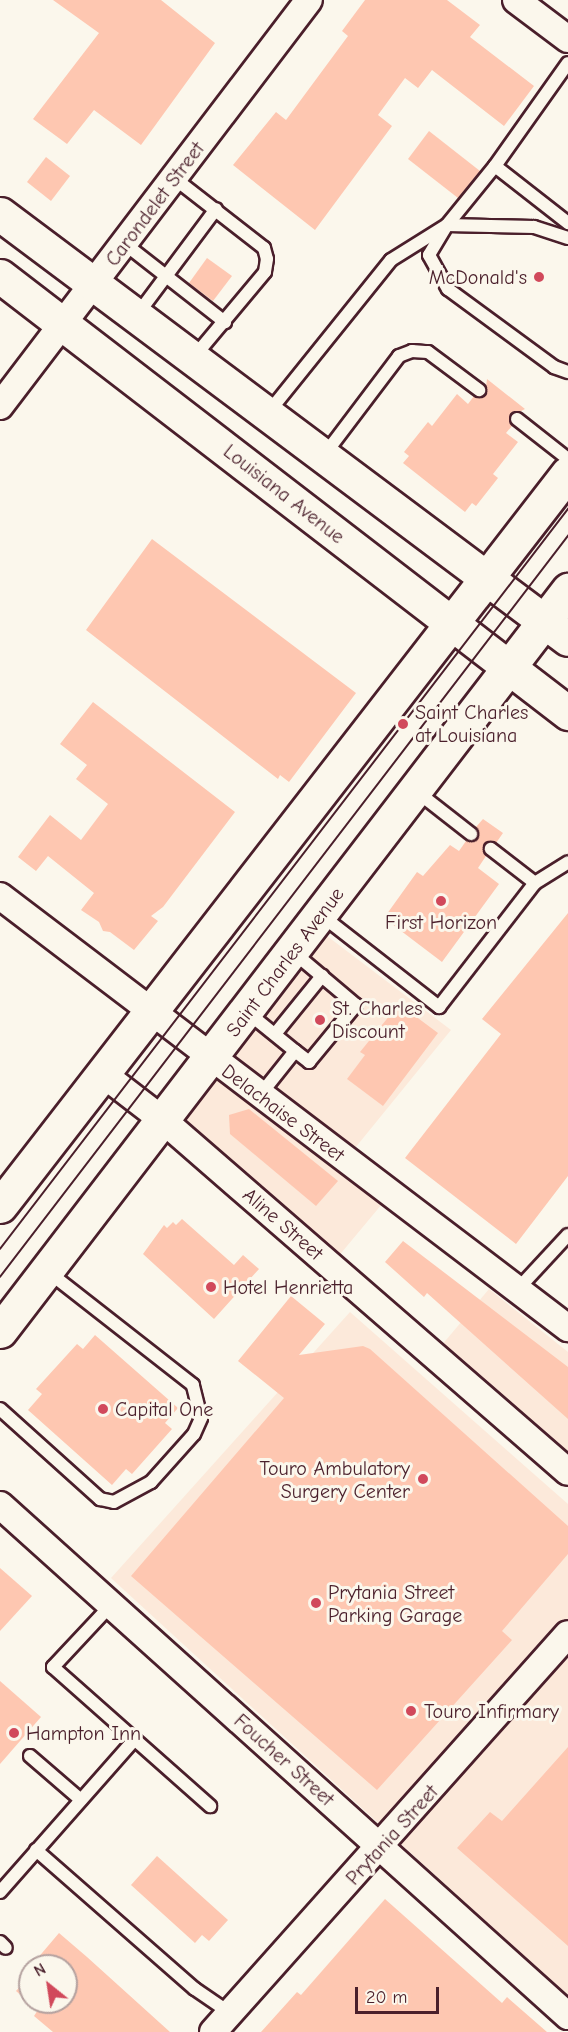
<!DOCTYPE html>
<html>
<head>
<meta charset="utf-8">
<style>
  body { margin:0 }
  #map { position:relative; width:568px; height:2032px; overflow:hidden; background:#fbf7ec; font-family:"Comic Neue",sans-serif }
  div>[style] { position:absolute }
  .built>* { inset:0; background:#fce9da }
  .building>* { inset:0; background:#fec7b1 }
  .roads { filter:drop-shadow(2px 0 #4a1f2b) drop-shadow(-2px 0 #4a1f2b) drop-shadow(0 2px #4a1f2b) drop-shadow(0 -2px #4a1f2b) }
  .lane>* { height:12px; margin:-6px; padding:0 6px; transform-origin:6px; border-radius:6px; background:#fbf7ec }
  .street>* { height:26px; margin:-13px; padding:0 13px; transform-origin:13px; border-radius:13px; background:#fbf7ec }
  .secondary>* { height:33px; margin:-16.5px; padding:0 16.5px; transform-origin:16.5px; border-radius:16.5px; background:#fbf7ec }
  .tram>* { height:1.5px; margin:-0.75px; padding:0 0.75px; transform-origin:0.75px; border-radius:0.75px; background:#4a1f2b }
  .dots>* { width:16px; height:16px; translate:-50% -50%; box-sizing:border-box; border:3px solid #fbf7ec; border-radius:50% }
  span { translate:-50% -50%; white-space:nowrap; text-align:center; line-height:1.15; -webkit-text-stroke:6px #fbf7ec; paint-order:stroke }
  .street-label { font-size:20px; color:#4a1f2b }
  .poi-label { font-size:20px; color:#4a1f2b }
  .right { translate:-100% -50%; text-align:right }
  .left { translate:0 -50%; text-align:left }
  .north { position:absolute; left:18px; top:1954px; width:60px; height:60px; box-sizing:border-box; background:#fbf7ec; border:2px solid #b4a19f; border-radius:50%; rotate:330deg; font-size:16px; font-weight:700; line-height:24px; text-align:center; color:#4a1f2b }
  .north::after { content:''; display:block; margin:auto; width:21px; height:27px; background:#d1495b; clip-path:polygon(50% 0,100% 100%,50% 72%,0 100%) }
  .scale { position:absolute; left:355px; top:1987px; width:84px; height:27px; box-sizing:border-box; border:3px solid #4a1f2b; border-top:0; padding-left:8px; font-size:18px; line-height:21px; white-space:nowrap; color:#4a1f2b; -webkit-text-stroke:4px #fbf7ec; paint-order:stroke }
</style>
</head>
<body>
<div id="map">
  <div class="built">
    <i style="clip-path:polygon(327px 936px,451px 1030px,338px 1169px,382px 1204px,337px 1258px,178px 1123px)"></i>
    <i style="clip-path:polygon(489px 1289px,568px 1352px,568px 1457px,441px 1346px)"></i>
    <i style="clip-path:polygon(350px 1312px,568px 1504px,568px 1997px,111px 1578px)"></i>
  </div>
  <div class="building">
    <i style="clip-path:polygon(53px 0,161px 0,215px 43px,141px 145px,94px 110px,67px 144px,33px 119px,99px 33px)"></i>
    <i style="clip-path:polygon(365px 0,447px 0,480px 25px,470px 37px,534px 86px,504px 126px,432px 70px,418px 88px,405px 78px,378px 115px,392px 126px,315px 230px,233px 165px,276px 112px,286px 120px,348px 36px,342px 31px)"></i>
    <i style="clip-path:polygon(429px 131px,480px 171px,458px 198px,408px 159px)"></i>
    <i style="clip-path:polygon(46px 157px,70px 176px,51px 201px,27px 182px)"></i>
    <i style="clip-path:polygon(207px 258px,232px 276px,213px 301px,189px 283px)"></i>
    <i style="clip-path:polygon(487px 379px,525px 409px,509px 417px,512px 426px,506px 433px,518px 442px,493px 474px,498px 478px,476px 506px,472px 503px,465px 512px,403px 463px,409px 456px,404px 452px,428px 422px,432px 426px,457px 394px,468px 404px,474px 396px,485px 395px)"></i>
    <i style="clip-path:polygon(152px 539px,356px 693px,289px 782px,280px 775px,278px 779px,86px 630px)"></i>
    <i style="clip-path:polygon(93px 702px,235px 812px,163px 907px,151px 916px,158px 921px,134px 950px,110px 932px,103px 931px,99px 922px,81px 910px,94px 893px,48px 856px,36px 871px,18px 857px,50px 815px,81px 840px,108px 804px,76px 779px,87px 765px,60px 744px)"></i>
    <i style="clip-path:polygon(483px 819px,503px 833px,496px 843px,484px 844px,486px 856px,478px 868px,499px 884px,442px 962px,384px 918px,417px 872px,423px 876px,450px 845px,459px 851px,466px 841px,477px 839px,476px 827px)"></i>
    <i style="clip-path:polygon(568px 913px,568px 1176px,516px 1244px,405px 1158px,501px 1034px,482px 1019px)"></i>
    <i style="clip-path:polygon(399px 1004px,438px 1033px,383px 1106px,347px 1079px,365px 1055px,360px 1052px)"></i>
    <i style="clip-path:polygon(249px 1109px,338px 1181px,316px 1206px,230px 1134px,229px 1115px)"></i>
    <i style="clip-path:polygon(182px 1219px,234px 1265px,243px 1255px,259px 1269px,214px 1319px,143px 1254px,164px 1225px,167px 1228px,173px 1222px,176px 1225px)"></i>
    <i style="clip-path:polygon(403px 1241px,568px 1367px,568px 1419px,427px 1293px,424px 1297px,385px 1262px)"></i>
    <i style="clip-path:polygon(291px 1296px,325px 1324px,299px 1355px,363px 1346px,370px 1349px,568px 1526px,568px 1554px,502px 1631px,512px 1640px,377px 1790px,131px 1576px,284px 1398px,238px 1361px)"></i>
    <i style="clip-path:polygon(95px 1335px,178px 1408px,165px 1423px,172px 1429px,132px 1474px,126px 1469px,112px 1485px,28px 1410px,42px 1394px,36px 1389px,77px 1344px,83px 1349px)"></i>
    <i style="clip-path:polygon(0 1568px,32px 1596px,0 1631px)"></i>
    <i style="clip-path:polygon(0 1681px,41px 1717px,0 1764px)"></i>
    <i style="clip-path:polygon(568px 1747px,568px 1946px,457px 1848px,490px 1812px,502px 1821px)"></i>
    <i style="clip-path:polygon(157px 1856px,228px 1920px,209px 1941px,202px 1935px,195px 1943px,131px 1885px)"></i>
    <i style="clip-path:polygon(385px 1899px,502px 2003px,507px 1997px,547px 2032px,261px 2032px,297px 1992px,301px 1995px)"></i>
    <i style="clip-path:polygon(59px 1933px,87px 1957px,170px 2032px,53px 2032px,34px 2016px,38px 2010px,16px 1991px,30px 1975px,30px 2002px,66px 2002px,66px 1966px,31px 1966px)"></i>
  </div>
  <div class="roads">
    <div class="lane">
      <i style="left:495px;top:166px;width:126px;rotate:-54.7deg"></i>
      <i style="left:174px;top:178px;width:114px;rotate:37.9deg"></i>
      <i style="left:264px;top:248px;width:11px;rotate:75deg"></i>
      <i style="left:267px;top:259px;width:13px;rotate:99deg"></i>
      <i style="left:265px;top:272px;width:112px;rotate:129.9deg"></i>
      <i style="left:568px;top:238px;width:36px;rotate:-162deg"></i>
      <i style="left:534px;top:227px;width:87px;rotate:-178.7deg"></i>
      <i style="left:447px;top:225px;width:35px;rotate:121deg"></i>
      <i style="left:429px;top:255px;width:39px;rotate:61deg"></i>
      <i style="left:448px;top:289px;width:132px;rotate:36.3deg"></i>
      <i style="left:554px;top:367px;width:15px;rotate:20deg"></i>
      <i style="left:125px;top:244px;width:127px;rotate:38deg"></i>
      <i style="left:137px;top:315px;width:132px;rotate:-53.3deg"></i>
      <i style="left:268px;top:413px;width:196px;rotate:-51.2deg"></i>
      <i style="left:391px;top:260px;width:66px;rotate:-32deg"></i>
      <i style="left:447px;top:225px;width:76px;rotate:-50.9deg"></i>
      <i style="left:495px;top:166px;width:93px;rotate:38deg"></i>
      <i style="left:517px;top:419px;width:65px;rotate:38.1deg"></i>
      <i style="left:325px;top:454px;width:123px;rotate:-52.9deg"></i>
      <i style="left:399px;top:356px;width:14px;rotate:-21deg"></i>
      <i style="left:412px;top:351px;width:16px;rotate:4deg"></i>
      <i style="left:428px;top:352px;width:64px;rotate:36.7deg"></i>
      <i style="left:416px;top:791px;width:70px;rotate:38deg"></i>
      <i style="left:535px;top:883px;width:39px;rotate:-32deg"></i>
      <i style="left:321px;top:915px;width:150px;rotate:37.9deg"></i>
      <i style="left:439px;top:1007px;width:157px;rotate:-52.3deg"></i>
      <i style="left:535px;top:883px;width:56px;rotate:-142.3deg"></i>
      <i style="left:247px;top:1012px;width:62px;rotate:39.1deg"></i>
      <i style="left:275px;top:1034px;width:75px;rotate:-51deg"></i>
      <i style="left:260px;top:1095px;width:56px;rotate:-51.5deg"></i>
      <i style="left:295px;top:1051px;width:18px;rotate:38deg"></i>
      <i style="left:309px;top:1062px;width:74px;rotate:-50.5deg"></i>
      <i style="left:356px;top:1005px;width:82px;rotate:-139.9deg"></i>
      <i style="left:517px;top:1290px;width:75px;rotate:-47.2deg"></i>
      <i style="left:0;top:1409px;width:135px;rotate:42deg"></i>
      <i style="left:100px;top:1499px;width:14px;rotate:12deg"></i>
      <i style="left:114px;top:1502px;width:42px;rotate:-28.4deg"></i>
      <i style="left:151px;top:1482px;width:64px;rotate:-48.1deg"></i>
      <i style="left:194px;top:1434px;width:17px;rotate:-66deg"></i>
      <i style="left:201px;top:1418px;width:34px;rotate:-104deg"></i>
      <i style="left:193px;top:1385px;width:185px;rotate:-142deg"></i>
      <i style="left:111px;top:1605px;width:85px;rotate:133.1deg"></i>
      <i style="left:53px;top:1667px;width:210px;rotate:41.5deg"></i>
      <i style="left:30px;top:1756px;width:67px;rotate:40.8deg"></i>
      <i style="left:36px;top:1850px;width:211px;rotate:41.2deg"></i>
      <i style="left:195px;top:1989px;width:42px;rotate:34.4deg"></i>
      <i style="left:0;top:1892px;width:204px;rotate:-48.6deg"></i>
      <i style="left:0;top:1942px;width:8px;rotate:45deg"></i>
    </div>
    <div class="street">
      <i style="left:516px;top:0;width:65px;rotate:36.9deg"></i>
      <i style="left:0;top:406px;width:510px;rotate:-52.73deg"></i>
      <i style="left:0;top:896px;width:714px;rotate:37.26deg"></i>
      <i style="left:103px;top:1074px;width:77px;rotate:37.6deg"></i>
      <i style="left:164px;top:1121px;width:535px;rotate:40.98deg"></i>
      <i style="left:0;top:1505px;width:764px;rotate:41.98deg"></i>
      <i style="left:213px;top:2032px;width:533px;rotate:-48.27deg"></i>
    </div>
    <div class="secondary">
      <i style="left:0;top:214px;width:709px;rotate:36.81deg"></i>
      <i style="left:0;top:276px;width:717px;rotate:37.57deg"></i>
      <i style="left:0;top:1206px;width:927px;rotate:-52.23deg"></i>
      <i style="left:0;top:1331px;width:934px;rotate:-52.53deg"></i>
    </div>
  </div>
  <div class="tram">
    <i style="left:0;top:1249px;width:933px;rotate:-52.49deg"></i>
    <i style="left:0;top:1277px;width:934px;rotate:-52.53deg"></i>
  </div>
  <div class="dots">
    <i style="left:539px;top:277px;background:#d1495b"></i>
    <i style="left:403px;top:724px;background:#d1495b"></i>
    <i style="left:441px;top:901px;background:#d1495b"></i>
    <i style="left:320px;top:1020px;background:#d1495b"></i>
    <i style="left:211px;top:1287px;background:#d1495b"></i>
    <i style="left:103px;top:1409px;background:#d1495b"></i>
    <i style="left:423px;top:1479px;background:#d1495b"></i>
    <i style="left:316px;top:1603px;background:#d1495b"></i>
    <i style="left:411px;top:1711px;background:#d1495b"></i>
    <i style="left:14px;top:1733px;background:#d1495b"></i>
  </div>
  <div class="street-label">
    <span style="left:155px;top:204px;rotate:-53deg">Carondelet Street</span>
    <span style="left:284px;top:494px;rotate:38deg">Louisiana Avenue</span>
    <span style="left:285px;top:962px;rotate:-53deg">Saint Charles Avenue</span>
    <span style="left:283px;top:1113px;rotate:37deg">Delachaise Street</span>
    <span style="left:283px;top:1224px;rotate:41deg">Aline Street</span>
    <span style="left:284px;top:1760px;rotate:42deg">Foucher Street</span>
    <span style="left:392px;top:1835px;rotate:-48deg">Prytania Street</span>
  </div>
  <div class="poi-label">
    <span class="right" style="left:527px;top:277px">McDonald's</span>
    <span class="left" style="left:415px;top:724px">Saint Charles<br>at Louisiana</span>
    <span style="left:441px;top:922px">First Horizon</span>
    <span class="left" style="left:332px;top:1020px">St. Charles<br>Discount</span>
    <span class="left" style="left:223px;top:1287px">Hotel Henrietta</span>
    <span class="left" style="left:115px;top:1409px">Capital One</span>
    <span class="right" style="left:410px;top:1480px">Touro Ambulatory<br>Surgery Center</span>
    <span class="left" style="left:328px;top:1604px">Prytania Street<br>Parking Garage</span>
    <span class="left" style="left:424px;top:1711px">Touro Infirmary</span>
    <span class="left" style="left:26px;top:1733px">Hampton Inn</span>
  </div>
  <div class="north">N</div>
  <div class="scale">20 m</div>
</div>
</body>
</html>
